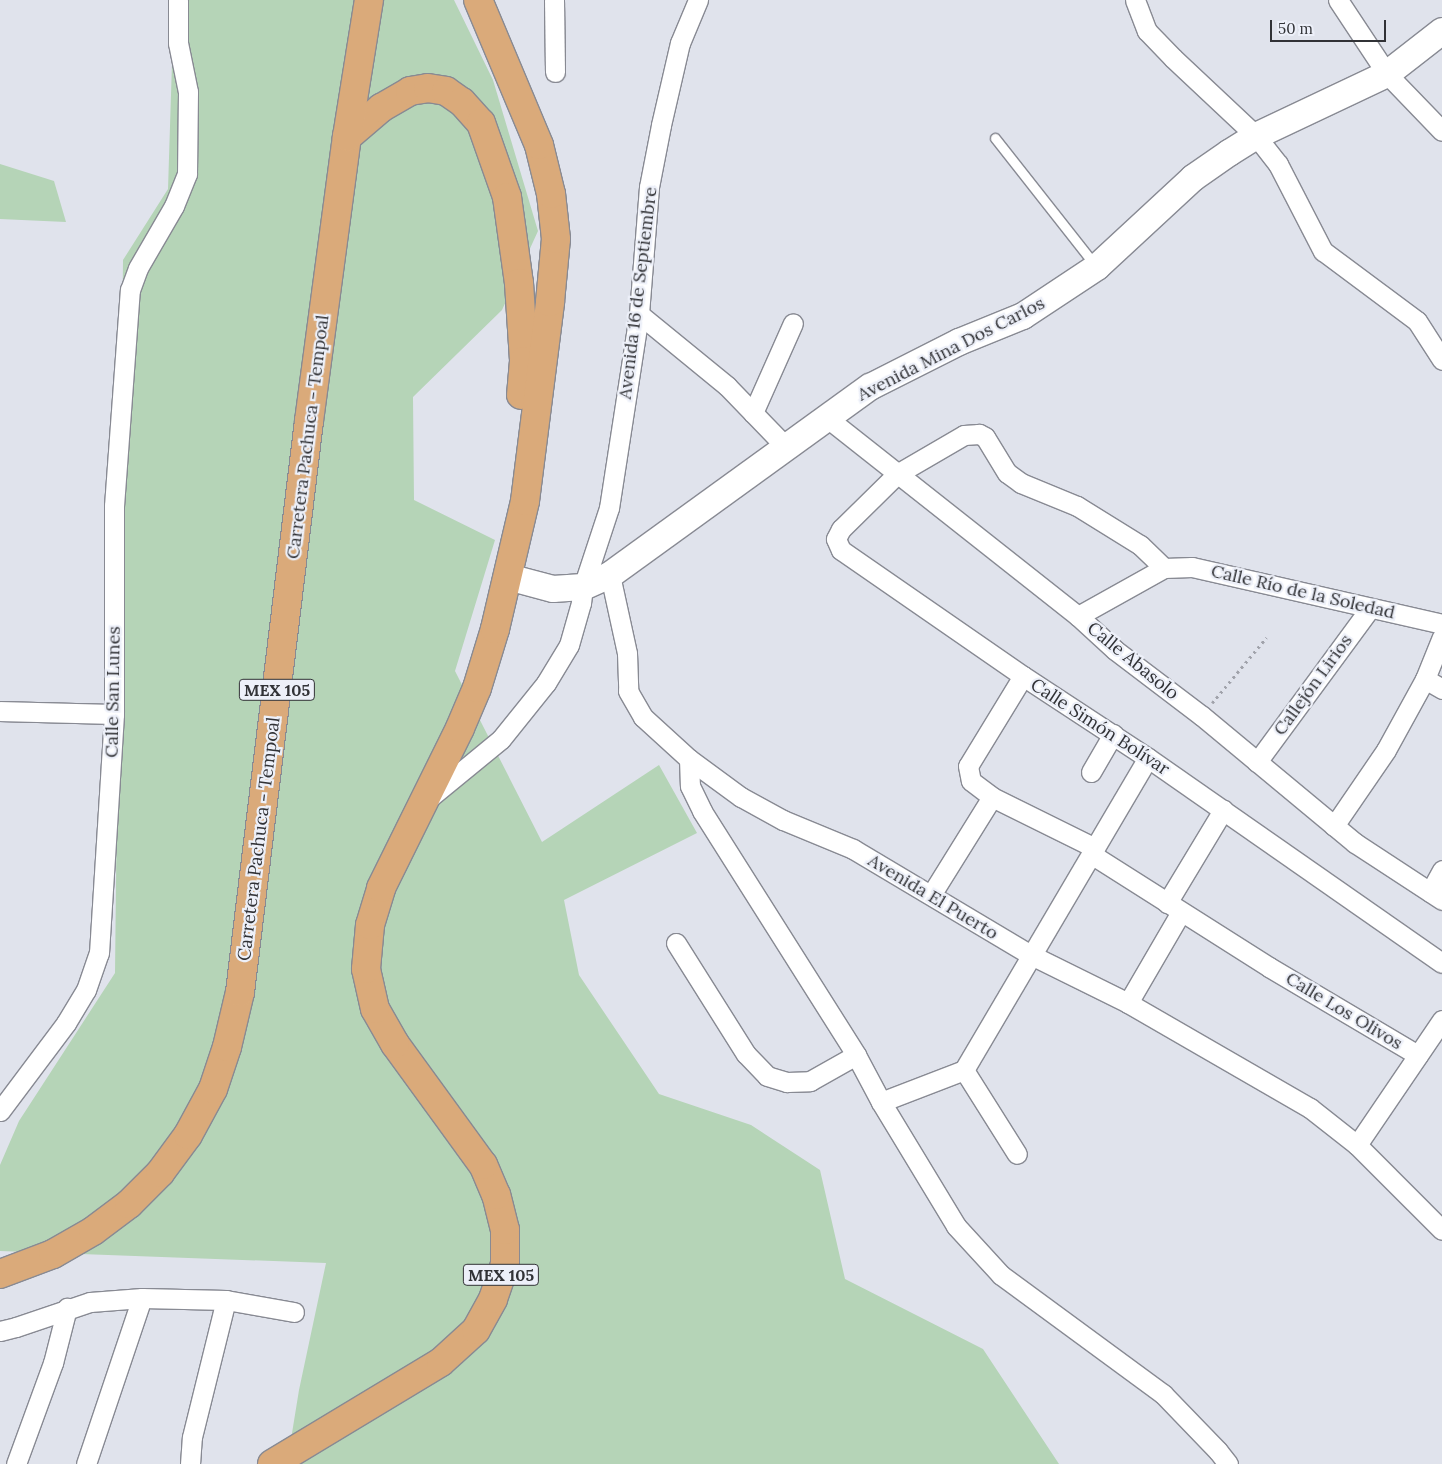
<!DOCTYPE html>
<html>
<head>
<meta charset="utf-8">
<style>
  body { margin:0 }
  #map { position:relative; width:1442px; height:1464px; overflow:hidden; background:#e0e3ec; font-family:Lora,serif }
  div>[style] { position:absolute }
  .green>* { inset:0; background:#b5d4b7 }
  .path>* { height:2.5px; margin-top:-1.25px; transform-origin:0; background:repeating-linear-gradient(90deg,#a0a2aa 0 2.5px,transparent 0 6.5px) }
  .roads { filter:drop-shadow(1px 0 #888a93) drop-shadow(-1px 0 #888a93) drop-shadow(0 1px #888a93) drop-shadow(0 -1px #888a93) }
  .lane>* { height:9px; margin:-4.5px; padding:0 4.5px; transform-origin:4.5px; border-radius:4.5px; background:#fff }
  .street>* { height:19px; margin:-9.5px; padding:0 9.5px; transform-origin:9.5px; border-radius:9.5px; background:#fff }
  .secondary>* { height:26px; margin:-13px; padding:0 13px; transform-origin:13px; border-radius:13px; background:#fff }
  .primary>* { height:28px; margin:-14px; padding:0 14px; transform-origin:14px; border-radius:14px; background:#daaa7a }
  span { translate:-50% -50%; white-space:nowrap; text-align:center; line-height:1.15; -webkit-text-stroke:4.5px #edf0f9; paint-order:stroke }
  .shield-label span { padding:1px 4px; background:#edf0f9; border:1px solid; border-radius:4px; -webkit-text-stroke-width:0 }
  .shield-label { font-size:16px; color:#313236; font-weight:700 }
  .street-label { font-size:18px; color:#313236 }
  .scale { position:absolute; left:1270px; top:20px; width:116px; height:22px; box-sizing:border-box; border:2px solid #313236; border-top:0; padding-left:6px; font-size:15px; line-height:18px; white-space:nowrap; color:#313236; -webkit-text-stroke:4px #edf0f9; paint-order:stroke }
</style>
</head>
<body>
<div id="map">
  <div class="green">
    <i style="clip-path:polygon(174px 0,454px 0,493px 80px,538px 231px,502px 310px,413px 397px,414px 500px,495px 540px,455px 671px,542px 842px,659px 765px,697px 833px,564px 900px,579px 975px,659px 1094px,751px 1125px,820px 1170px,845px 1279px,983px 1349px,1059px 1464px,287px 1464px,299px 1390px,326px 1263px,0 1251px,0 1165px,19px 1121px,115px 973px,123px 260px,168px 189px)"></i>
    <i style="clip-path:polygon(0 164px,54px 181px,66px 222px,0 219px)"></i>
  </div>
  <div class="path">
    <i style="left:1212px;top:703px;width:85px;rotate:-50.3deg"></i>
  </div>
  <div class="roads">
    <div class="lane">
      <i style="left:995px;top:138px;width:162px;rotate:51.8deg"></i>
    </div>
    <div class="street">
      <i style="left:554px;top:0;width:72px;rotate:89.2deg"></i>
      <i style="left:1135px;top:0;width:33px;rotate:69deg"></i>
      <i style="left:1147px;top:31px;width:37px;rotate:46deg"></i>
      <i style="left:1173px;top:58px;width:114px;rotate:43.2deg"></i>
      <i style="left:1256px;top:136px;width:36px;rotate:52deg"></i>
      <i style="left:1278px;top:164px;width:98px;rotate:62.7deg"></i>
      <i style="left:1323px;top:251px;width:117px;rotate:36.7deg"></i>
      <i style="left:1417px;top:321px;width:46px;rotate:57.3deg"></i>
      <i style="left:1338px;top:0;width:89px;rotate:56.5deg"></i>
      <i style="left:1387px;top:74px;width:79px;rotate:46deg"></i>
      <i style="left:639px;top:314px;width:114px;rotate:39.3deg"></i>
      <i style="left:727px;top:386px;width:83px;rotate:46deg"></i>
      <i style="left:753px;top:413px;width:98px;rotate:-66deg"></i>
      <i style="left:826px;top:417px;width:321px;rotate:38.3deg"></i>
      <i style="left:1078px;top:616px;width:50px;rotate:42.6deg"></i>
      <i style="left:1115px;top:650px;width:109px;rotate:37.2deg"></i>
      <i style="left:1202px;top:716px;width:199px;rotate:39.7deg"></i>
      <i style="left:1355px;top:843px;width:104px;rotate:33.2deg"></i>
      <i style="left:1164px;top:568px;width:33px;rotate:-136deg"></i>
      <i style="left:1140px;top:545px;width:74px;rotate:-148.2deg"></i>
      <i style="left:1077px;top:506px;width:61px;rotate:-157.7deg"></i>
      <i style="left:1021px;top:483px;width:17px;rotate:-144deg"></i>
      <i style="left:1007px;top:473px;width:42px;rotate:-121.4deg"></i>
      <i style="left:985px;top:437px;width:7px;rotate:-153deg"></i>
      <i style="left:979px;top:434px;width:15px;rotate:176deg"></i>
      <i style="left:964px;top:435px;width:78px;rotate:149.8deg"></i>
      <i style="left:897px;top:474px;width:78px;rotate:135.5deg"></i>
      <i style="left:841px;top:529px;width:11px;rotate:117deg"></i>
      <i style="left:836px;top:539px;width:12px;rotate:66deg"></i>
      <i style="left:841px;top:550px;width:221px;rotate:34.7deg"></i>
      <i style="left:1023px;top:676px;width:149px;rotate:33.3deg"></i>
      <i style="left:1148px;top:758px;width:358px;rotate:34.9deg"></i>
      <i style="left:610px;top:575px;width:80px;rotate:77.7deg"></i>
      <i style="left:627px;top:653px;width:38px;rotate:88deg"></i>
      <i style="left:628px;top:691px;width:30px;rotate:60deg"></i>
      <i style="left:643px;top:717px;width:62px;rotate:42.4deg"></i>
      <i style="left:689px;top:759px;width:64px;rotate:36.2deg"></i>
      <i style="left:741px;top:797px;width:48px;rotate:28.7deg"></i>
      <i style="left:783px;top:820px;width:76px;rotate:22.5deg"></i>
      <i style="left:853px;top:849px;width:207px;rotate:30.8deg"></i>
      <i style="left:1031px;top:955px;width:108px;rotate:26.3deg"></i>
      <i style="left:1128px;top:1003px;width:210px;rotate:30deg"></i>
      <i style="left:1310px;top:1108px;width:60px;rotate:38.2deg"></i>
      <i style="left:1357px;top:1145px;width:120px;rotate:45deg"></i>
      <i style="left:1078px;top:616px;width:98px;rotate:-29.2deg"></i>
      <i style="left:1164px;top:568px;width:28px;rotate:-2deg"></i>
      <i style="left:1192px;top:567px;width:256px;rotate:12.8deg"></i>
      <i style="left:1023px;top:676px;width:105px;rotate:121.4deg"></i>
      <i style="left:968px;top:766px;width:15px;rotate:79deg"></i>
      <i style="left:971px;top:781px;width:26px;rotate:37deg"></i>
      <i style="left:992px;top:797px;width:115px;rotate:26.3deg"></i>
      <i style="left:1425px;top:679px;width:20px;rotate:30deg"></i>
      <i style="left:0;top:711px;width:114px;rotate:1.5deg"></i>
      <i style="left:689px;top:759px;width:27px;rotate:88deg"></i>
      <i style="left:690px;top:786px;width:28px;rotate:64deg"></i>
      <i style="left:702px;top:811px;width:289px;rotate:57.7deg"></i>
      <i style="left:856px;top:1055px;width:53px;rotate:62deg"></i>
      <i style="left:881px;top:1102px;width:145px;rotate:58.8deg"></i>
      <i style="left:956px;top:1226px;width:67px;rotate:47.4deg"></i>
      <i style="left:1001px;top:1275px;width:201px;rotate:36.3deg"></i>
      <i style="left:1163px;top:1394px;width:79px;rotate:46deg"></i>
      <i style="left:1218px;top:1451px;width:16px;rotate:52deg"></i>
      <i style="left:1257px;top:762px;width:191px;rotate:-53.7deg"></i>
      <i style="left:1091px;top:772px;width:44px;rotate:-59.9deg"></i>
      <i style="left:428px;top:799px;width:94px;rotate:-39.4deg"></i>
      <i style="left:501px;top:739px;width:72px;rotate:-51.2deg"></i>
      <i style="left:546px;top:683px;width:44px;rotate:-58.8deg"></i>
      <i style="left:569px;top:645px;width:44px;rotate:-74.1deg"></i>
      <i style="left:581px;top:603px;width:16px;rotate:-83deg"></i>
      <i style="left:583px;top:587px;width:83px;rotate:-71.8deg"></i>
      <i style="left:609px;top:508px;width:196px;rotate:-81.2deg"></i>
      <i style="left:639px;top:314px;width:127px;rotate:-85.5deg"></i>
      <i style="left:649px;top:187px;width:63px;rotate:-79deg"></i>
      <i style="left:661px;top:125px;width:84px;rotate:-77deg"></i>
      <i style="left:680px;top:43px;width:47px;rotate:-67.3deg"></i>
      <i style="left:1334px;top:826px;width:92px;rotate:-55.6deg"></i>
      <i style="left:1386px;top:750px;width:81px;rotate:-61.2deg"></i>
      <i style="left:1425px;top:679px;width:45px;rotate:-68deg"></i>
      <i style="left:1091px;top:854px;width:211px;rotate:32.4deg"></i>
      <i style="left:1269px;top:967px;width:173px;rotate:30.6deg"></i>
      <i style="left:1430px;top:892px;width:25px;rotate:-61deg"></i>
      <i style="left:931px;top:895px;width:115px;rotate:-58.1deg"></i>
      <i style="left:1167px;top:903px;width:109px;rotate:-58.9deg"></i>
      <i style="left:676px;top:943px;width:131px;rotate:57.8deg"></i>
      <i style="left:746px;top:1054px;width:30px;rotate:46deg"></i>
      <i style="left:767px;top:1076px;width:21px;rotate:17deg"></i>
      <i style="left:787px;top:1082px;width:23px;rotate:-2deg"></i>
      <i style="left:810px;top:1081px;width:53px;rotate:-29.5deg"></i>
      <i style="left:1128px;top:1003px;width:105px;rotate:-59.8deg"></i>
      <i style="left:964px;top:1070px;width:99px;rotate:57.8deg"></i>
      <i style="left:881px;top:1102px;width:89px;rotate:-21.1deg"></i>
      <i style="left:964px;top:1070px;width:362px;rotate:-59.5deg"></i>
      <i style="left:0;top:1111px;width:110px;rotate:-53.1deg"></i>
      <i style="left:66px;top:1023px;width:39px;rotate:-59deg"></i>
      <i style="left:86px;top:990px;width:39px;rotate:-71deg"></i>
      <i style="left:99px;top:953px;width:239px;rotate:-86.4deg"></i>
      <i style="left:114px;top:714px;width:208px;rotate:-90deg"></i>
      <i style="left:114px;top:506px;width:217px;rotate:-85.8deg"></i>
      <i style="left:130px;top:290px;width:23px;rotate:-70deg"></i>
      <i style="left:138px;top:268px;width:72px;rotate:-59.9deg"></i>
      <i style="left:174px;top:206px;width:35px;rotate:-68deg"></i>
      <i style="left:187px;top:174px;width:82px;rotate:-89.3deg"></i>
      <i style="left:188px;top:92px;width:50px;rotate:-101.5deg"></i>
      <i style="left:178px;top:43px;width:43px;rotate:-90deg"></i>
      <i style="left:1357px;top:1145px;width:151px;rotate:-55.8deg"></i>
      <i style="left:0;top:1331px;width:16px;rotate:-14deg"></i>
      <i style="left:16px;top:1327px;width:78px;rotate:-18.7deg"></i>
      <i style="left:90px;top:1302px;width:52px;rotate:-4.4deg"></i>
      <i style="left:142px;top:1298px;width:84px;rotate:1.4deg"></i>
      <i style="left:226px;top:1300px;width:69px;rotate:10deg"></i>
      <i style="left:16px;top:1464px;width:108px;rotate:-69.9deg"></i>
      <i style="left:53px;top:1363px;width:57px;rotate:-75.7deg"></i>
      <i style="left:86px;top:1464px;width:175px;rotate:-71.4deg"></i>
      <i style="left:190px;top:1464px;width:27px;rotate:-86deg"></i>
      <i style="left:192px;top:1437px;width:141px;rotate:-76.1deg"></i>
    </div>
    <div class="secondary">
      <i style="left:508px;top:577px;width:47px;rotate:14.9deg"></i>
      <i style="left:553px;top:589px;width:30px;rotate:-4deg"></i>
      <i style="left:583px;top:587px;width:30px;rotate:-24deg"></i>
      <i style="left:610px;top:575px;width:321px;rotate:-35.9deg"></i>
      <i style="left:870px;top:387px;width:100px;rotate:-26.8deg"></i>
      <i style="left:959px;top:342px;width:69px;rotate:-22.1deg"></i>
      <i style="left:1023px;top:316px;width:89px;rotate:-33.5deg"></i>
      <i style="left:1097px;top:267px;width:131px;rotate:-42.8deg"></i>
      <i style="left:1193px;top:178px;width:44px;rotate:-34.8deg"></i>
      <i style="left:1229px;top:153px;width:32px;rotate:-32deg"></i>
      <i style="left:1256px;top:136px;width:145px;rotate:-25.3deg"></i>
      <i style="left:1387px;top:74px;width:70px;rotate:-38deg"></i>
    </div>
    <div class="primary">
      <i style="left:347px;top:137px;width:45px;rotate:-40.5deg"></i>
      <i style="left:381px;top:108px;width:34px;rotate:-30deg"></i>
      <i style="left:410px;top:91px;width:18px;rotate:-9deg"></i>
      <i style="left:428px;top:88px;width:18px;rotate:9deg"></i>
      <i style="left:446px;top:91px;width:19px;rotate:35deg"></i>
      <i style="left:462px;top:102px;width:28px;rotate:48deg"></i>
      <i style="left:481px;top:123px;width:78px;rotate:70.6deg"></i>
      <i style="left:507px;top:197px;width:87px;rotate:82.1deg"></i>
      <i style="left:519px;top:283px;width:78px;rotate:86.3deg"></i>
      <i style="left:524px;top:361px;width:34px;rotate:95deg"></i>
      <i style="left:0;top:1274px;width:57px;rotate:-20.7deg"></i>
      <i style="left:53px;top:1254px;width:46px;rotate:-29.9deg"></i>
      <i style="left:93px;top:1231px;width:45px;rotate:-36.9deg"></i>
      <i style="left:129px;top:1204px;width:44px;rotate:-45deg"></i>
      <i style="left:160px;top:1173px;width:47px;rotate:-53.6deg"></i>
      <i style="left:188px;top:1135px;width:52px;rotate:-61.5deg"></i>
      <i style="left:213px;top:1089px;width:44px;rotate:-71.6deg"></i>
      <i style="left:227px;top:1047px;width:57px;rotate:-76.7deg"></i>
      <i style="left:240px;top:992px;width:575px;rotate:-83.11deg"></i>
      <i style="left:309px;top:421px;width:287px;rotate:-82.4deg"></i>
      <i style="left:347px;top:137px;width:139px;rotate:-80.9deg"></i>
      <i style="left:272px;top:1464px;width:197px;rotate:-31.1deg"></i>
      <i style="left:441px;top:1362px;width:47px;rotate:-42.4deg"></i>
      <i style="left:476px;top:1330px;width:35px;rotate:-61deg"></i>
      <i style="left:493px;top:1299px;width:37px;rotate:-71deg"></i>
      <i style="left:505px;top:1264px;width:34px;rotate:-90deg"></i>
      <i style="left:505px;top:1230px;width:36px;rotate:-104deg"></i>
      <i style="left:496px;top:1195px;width:33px;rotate:-113deg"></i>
      <i style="left:483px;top:1165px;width:150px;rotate:-126deg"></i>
      <i style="left:395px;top:1044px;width:40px;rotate:-119.7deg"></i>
      <i style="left:375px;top:1009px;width:41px;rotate:-102.7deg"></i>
      <i style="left:366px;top:969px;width:44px;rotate:-84.8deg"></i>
      <i style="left:370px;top:925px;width:39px;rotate:-73deg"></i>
      <i style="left:381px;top:888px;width:178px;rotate:-63.7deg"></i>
      <i style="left:460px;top:728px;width:43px;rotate:-67deg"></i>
      <i style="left:477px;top:688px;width:62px;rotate:-73deg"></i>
      <i style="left:495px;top:629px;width:131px;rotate:-76.8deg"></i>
      <i style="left:525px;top:501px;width:201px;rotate:-82.8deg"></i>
      <i style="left:550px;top:302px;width:63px;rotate:-84.6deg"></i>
      <i style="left:556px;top:239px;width:45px;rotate:-96.3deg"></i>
      <i style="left:551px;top:194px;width:50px;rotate:-103.8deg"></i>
      <i style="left:539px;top:145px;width:157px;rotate:-112.8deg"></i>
    </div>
  </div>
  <div class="shield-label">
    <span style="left:277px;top:690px">MEX 105</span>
    <span style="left:501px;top:1275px">MEX 105</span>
  </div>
  <div class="street-label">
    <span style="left:638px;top:293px;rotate:-83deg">Avenida 16 de Septiembre</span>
    <span style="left:951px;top:349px;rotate:-27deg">Avenida Mina Dos Carlos</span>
    <span style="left:308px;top:437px;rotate:-83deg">Carretera Pachuca - Tempoal</span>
    <span style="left:1303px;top:592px;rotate:13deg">Calle Río de la Soledad</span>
    <span style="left:1133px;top:661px;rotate:39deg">Calle Abasolo</span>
    <span style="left:1313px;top:685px;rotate:-54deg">Callejón Lirios</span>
    <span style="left:113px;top:692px;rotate:-89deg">Calle San Lunes</span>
    <span style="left:1100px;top:727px;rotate:33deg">Calle Simón Bolívar</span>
    <span style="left:259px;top:839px;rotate:-83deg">Carretera Pachuca - Tempoal</span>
    <span style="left:933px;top:897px;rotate:31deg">Avenida El Puerto</span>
    <span style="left:1344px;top:1011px;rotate:31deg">Calle Los Olivos</span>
  </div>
  <div class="scale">50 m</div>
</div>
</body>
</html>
